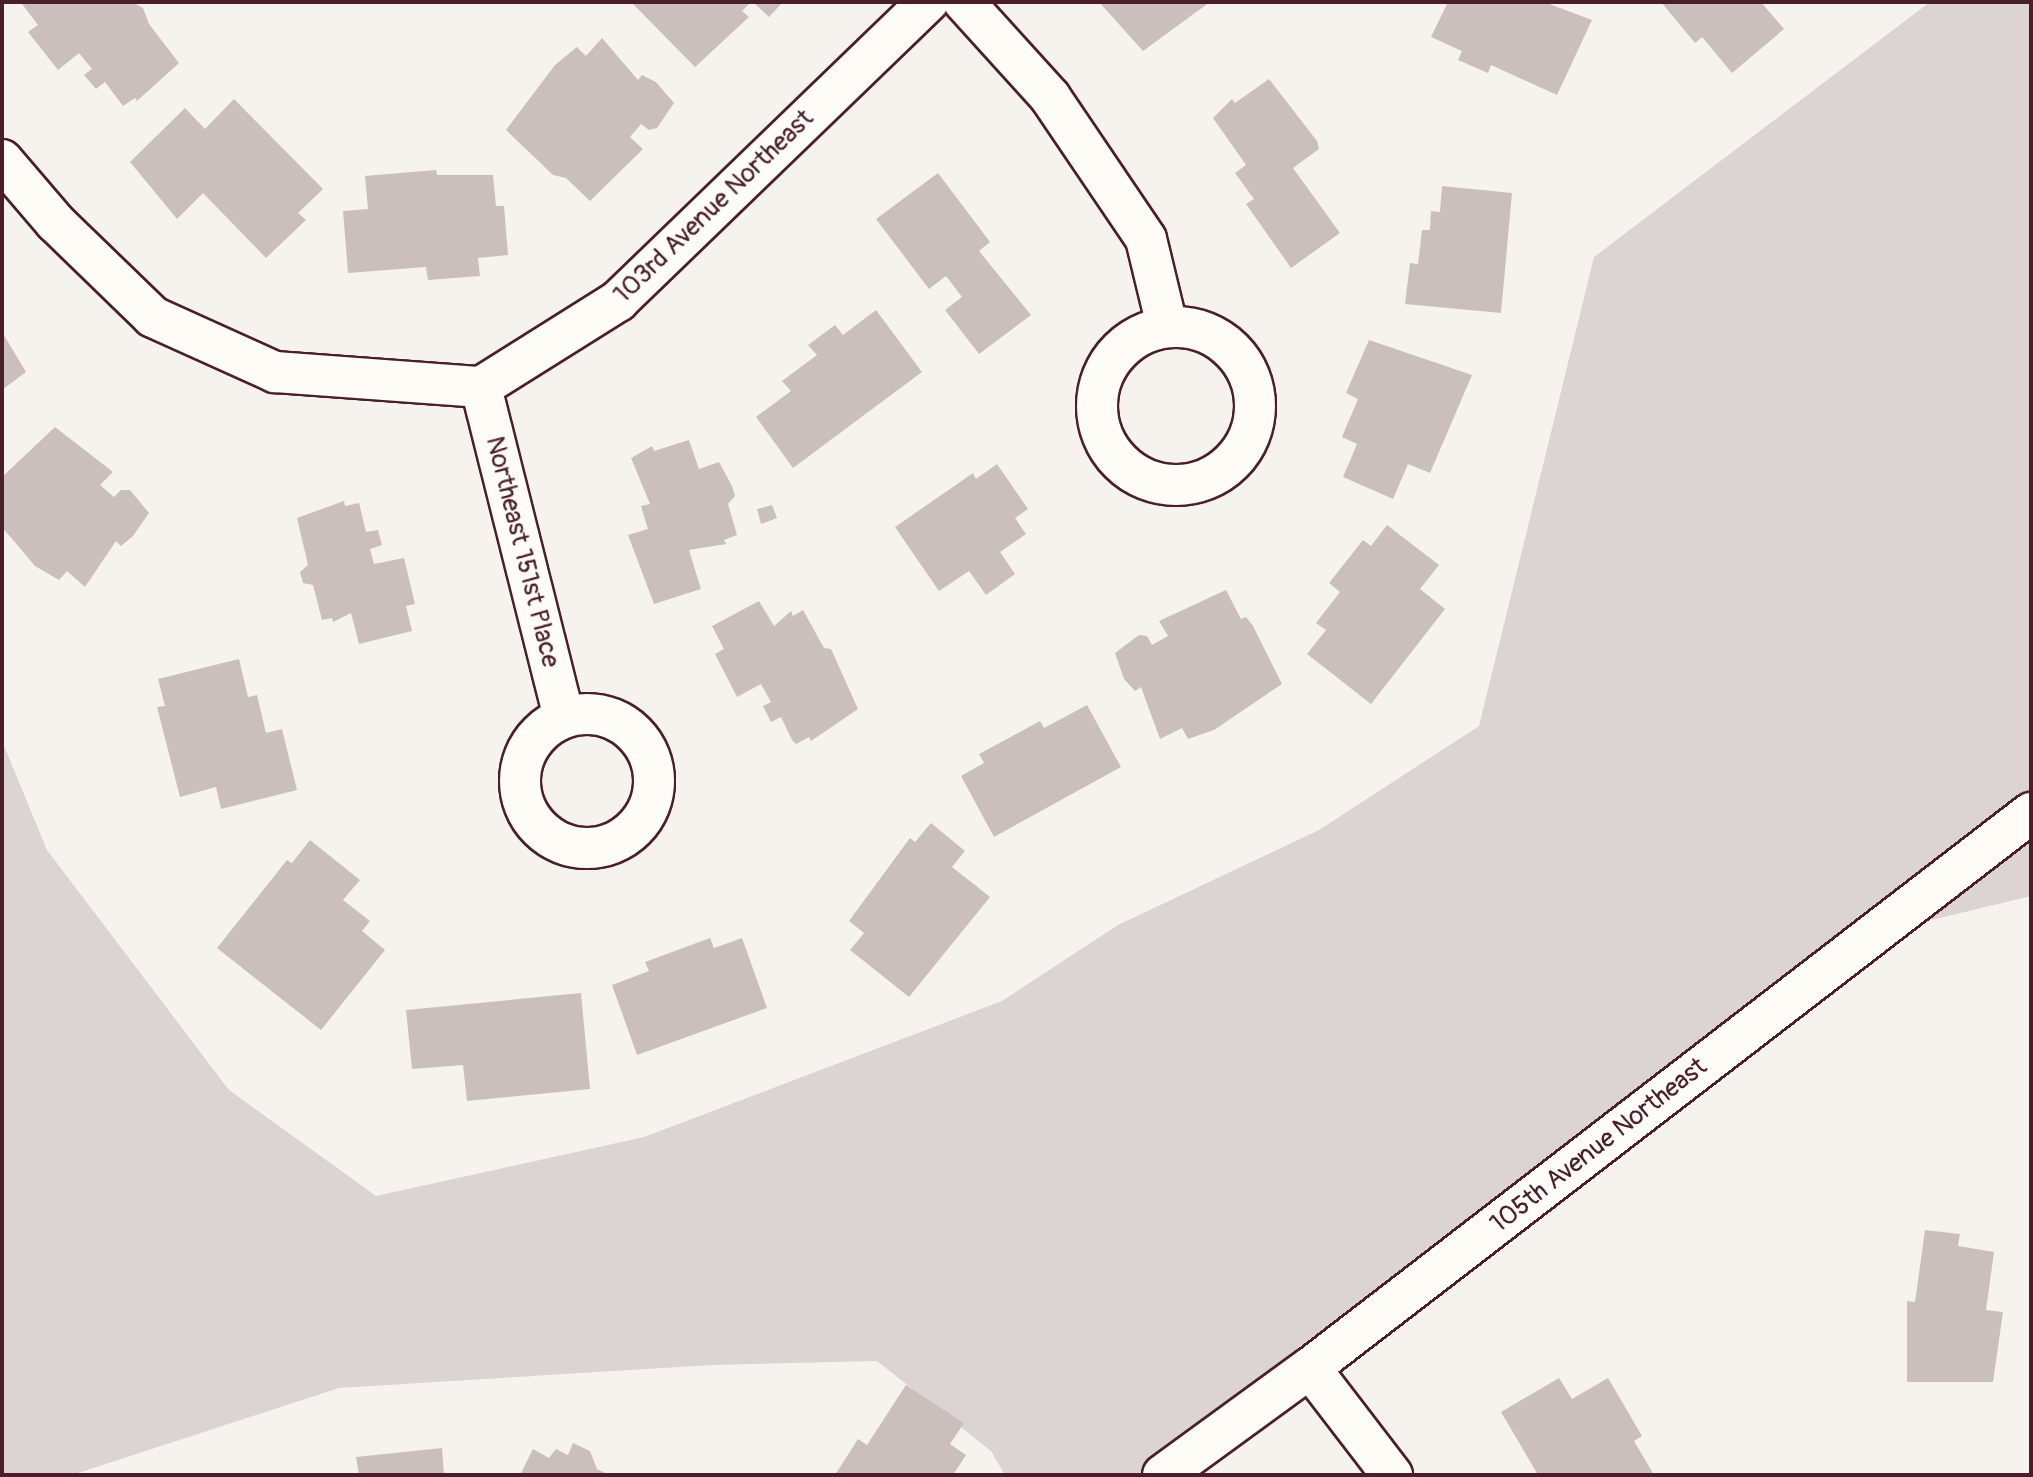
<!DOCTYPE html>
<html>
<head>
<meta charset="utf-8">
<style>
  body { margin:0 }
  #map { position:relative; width:2033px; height:1477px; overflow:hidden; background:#f6f3ef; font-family:Pangolin,sans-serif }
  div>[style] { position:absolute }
  .green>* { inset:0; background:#dcd4d2 }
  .building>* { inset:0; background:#cbbfbe }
  .roads { filter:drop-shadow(2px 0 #4a1f2b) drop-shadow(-2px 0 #4a1f2b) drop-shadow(0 2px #4a1f2b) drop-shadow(0 -2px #4a1f2b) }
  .street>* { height:40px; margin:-20px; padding:0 20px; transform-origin:20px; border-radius:20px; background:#fdfcf7 }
  .street>.ring { margin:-20px; padding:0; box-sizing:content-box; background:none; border:40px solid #fdfcf7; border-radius:50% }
  span { translate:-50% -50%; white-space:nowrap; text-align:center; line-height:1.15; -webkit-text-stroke:8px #fdfcf7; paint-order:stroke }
  .street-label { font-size:26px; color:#4a1f2b }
  .frame { position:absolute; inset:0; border:4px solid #4a1f2b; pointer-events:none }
</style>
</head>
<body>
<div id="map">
  <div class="green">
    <i style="clip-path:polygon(1930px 2px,2031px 2px,2031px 896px,1874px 934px,1163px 1475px,1005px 1475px,991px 1451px,877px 1361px,712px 1365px,339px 1388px,72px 1475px,2px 1475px,2px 741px,47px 850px,229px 1090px,376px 1196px,644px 1137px,1002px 1001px,1118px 925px,1319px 830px,1479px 726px,1594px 257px)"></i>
  </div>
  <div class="building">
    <i style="clip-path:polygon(132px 2px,143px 8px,149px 24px,179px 63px,137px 101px,135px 98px,123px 106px,105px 82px,96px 89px,84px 75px,92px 69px,79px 53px,58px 70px,28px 32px,38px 25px,22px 4px)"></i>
    <i style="clip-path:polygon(631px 2px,751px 2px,742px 11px,749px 17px,695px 67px)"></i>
    <i style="clip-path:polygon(753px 2px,783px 2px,769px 17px)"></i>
    <i style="clip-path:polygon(1099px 2px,1210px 2px,1143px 51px)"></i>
    <i style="clip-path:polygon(1448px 2px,1544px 2px,1592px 20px,1557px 95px,1491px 65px,1488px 73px,1458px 60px,1462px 51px,1431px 37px)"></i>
    <i style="clip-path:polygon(1661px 2px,1761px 2px,1784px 29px,1732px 73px,1702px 37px,1695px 43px)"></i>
    <i style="clip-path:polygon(602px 38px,638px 80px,642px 75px,656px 82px,674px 103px,657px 128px,649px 130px,641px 124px,630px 137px,643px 149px,590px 201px,566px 178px,553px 175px,506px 130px,555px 65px,577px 47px,586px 56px)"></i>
    <i style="clip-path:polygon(1269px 79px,1317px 141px,1319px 149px,1293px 168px,1340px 233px,1291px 268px,1246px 204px,1254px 199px,1235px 173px,1246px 165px,1213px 118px,1232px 99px,1235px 103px)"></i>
    <i style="clip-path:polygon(234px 99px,323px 189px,298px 213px,306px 220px,266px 258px,203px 193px,177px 219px,130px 162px,185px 108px,205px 129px)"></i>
    <i style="clip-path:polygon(436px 170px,437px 175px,493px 175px,496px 206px,504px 206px,508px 255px,478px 258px,480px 276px,428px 280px,426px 267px,348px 273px,343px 211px,368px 209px,365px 176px)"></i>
    <i style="clip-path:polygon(938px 173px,990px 242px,979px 251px,1031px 315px,979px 354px,945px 310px,962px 297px,946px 276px,929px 289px,876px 219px)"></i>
    <i style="clip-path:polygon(1442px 186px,1512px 193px,1501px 313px,1405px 304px,1410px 263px,1418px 264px,1422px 230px,1430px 230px,1431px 211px,1440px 212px)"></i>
    <i style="clip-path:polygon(876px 310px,922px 372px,793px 468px,756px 417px,791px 391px,782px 381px,817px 355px,808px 345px,835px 325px,843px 335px)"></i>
    <i style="clip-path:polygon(2px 332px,26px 372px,2px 390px)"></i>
    <i style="clip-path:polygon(1369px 340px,1472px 375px,1430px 473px,1408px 464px,1393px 499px,1343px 477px,1357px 444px,1342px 437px,1358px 399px,1346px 393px)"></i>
    <i style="clip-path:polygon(55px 427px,113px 472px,100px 485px,114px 497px,121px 490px,130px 490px,149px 513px,133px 536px,121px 546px,116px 541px,85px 587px,67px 571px,59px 580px,35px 566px,2px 527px,2px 477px)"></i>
    <i style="clip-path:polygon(689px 440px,699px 469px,719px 462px,732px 486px,735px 496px,728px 504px,737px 535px,724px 540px,726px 544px,689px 550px,701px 589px,654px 604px,628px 535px,648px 529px,641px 506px,650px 504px,631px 458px,652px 446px,654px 451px)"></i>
    <i style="clip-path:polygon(997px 464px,1028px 509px,1015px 518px,1026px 534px,1000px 552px,1015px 574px,986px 595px,969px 571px,939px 591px,895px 527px,973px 473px,976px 479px)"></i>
    <i style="clip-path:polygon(344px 501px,345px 506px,359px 503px,366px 532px,378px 530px,382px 545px,370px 549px,374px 564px,404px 558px,415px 604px,406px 606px,412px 631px,359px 644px,351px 613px,333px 622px,332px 618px,322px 620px,313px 585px,303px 583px,300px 572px,308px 565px,297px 518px)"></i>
    <i style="clip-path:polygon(772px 505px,777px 518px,761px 524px,757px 509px)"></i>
    <i style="clip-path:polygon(1387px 525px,1439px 565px,1420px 589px,1445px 609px,1371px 704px,1307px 654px,1326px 630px,1316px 623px,1340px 592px,1329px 583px,1363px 540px,1371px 546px)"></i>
    <i style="clip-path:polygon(1226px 590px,1241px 619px,1246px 617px,1253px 626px,1282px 684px,1214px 730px,1188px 739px,1182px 728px,1160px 739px,1141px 687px,1135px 691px,1124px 679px,1115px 653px,1139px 635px,1147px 636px,1152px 645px,1168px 636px,1159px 621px)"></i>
    <i style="clip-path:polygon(759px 601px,774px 626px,791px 611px,793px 616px,803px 610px,824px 648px,831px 649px,858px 709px,811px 741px,809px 737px,796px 744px,792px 740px,781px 717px,771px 722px,763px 706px,771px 702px,761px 684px,737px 697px,715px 654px,724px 649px,712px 626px)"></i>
    <i style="clip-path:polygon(239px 659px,248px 697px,257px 695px,266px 733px,282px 729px,297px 790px,221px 809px,216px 787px,180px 797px,157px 707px,165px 706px,158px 679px)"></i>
    <i style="clip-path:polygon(1087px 705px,1121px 767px,994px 837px,961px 776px,984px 763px,979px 754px,1040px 721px,1044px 728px)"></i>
    <i style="clip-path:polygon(931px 823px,965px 851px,952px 867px,990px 897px,909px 997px,850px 950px,864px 933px,849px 921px,910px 838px,915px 842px)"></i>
    <i style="clip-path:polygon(310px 840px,360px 880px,343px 900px,370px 921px,362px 931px,385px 950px,321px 1030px,217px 948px,287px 860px,292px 863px)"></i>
    <i style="clip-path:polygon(710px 938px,714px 948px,742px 938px,767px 1008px,637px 1055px,612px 985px,649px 971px,645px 962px)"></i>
    <i style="clip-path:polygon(581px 993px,590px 1089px,467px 1101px,463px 1065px,412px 1069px,406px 1010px)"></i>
    <i style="clip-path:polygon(1925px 1230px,1960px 1234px,1958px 1246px,1994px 1252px,1986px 1310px,2003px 1312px,1993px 1382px,1907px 1382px,1907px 1301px,1915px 1302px)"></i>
    <i style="clip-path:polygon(1559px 1378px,1572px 1399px,1608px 1378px,1642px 1436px,1634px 1441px,1654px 1475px,1538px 1475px,1501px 1412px)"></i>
    <i style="clip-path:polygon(906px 1385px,964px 1423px,950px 1444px,966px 1455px,953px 1475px,835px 1475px,858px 1439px,867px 1445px)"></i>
    <i style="clip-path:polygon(573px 1443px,590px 1451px,597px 1469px,609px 1475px,520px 1475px,533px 1449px,549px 1458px,556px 1449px,568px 1455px)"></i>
    <i style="clip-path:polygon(442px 1448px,444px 1475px,359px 1475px,356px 1457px)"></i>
  </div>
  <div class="roads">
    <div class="street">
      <i style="left:964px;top:2px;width:128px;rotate:47.8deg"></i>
      <i style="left:1050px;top:97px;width:171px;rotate:55.9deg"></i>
      <i style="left:1146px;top:239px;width:89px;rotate:76.4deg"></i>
      <i style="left:2px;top:160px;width:82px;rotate:49.5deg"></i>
      <i style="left:55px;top:222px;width:136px;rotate:44.1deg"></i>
      <i style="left:153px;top:317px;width:134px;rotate:24.3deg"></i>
      <i style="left:275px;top:372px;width:207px;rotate:4.2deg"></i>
      <i class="ring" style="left:1097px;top:327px;width:118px;height:118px"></i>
      <i style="left:481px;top:387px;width:162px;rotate:-32.1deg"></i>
      <i style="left:618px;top:301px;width:431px;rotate:-44deg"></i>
      <i style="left:481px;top:387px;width:340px;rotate:75.9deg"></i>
      <i class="ring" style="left:520px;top:714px;width:94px;height:94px"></i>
      <i style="left:1310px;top:1368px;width:135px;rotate:52.5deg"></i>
      <i style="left:1163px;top:1475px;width:182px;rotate:-36.1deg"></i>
      <i style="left:1310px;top:1368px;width:910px;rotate:-37.59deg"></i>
    </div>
  </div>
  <div class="street-label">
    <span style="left:714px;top:207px;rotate:-44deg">103rd Avenue Northeast</span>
    <span style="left:522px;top:552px;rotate:76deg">Northeast 151st Place</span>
    <span style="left:1599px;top:1146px;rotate:-38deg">105th Avenue Northeast</span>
  </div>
  <div class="frame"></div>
</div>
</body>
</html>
